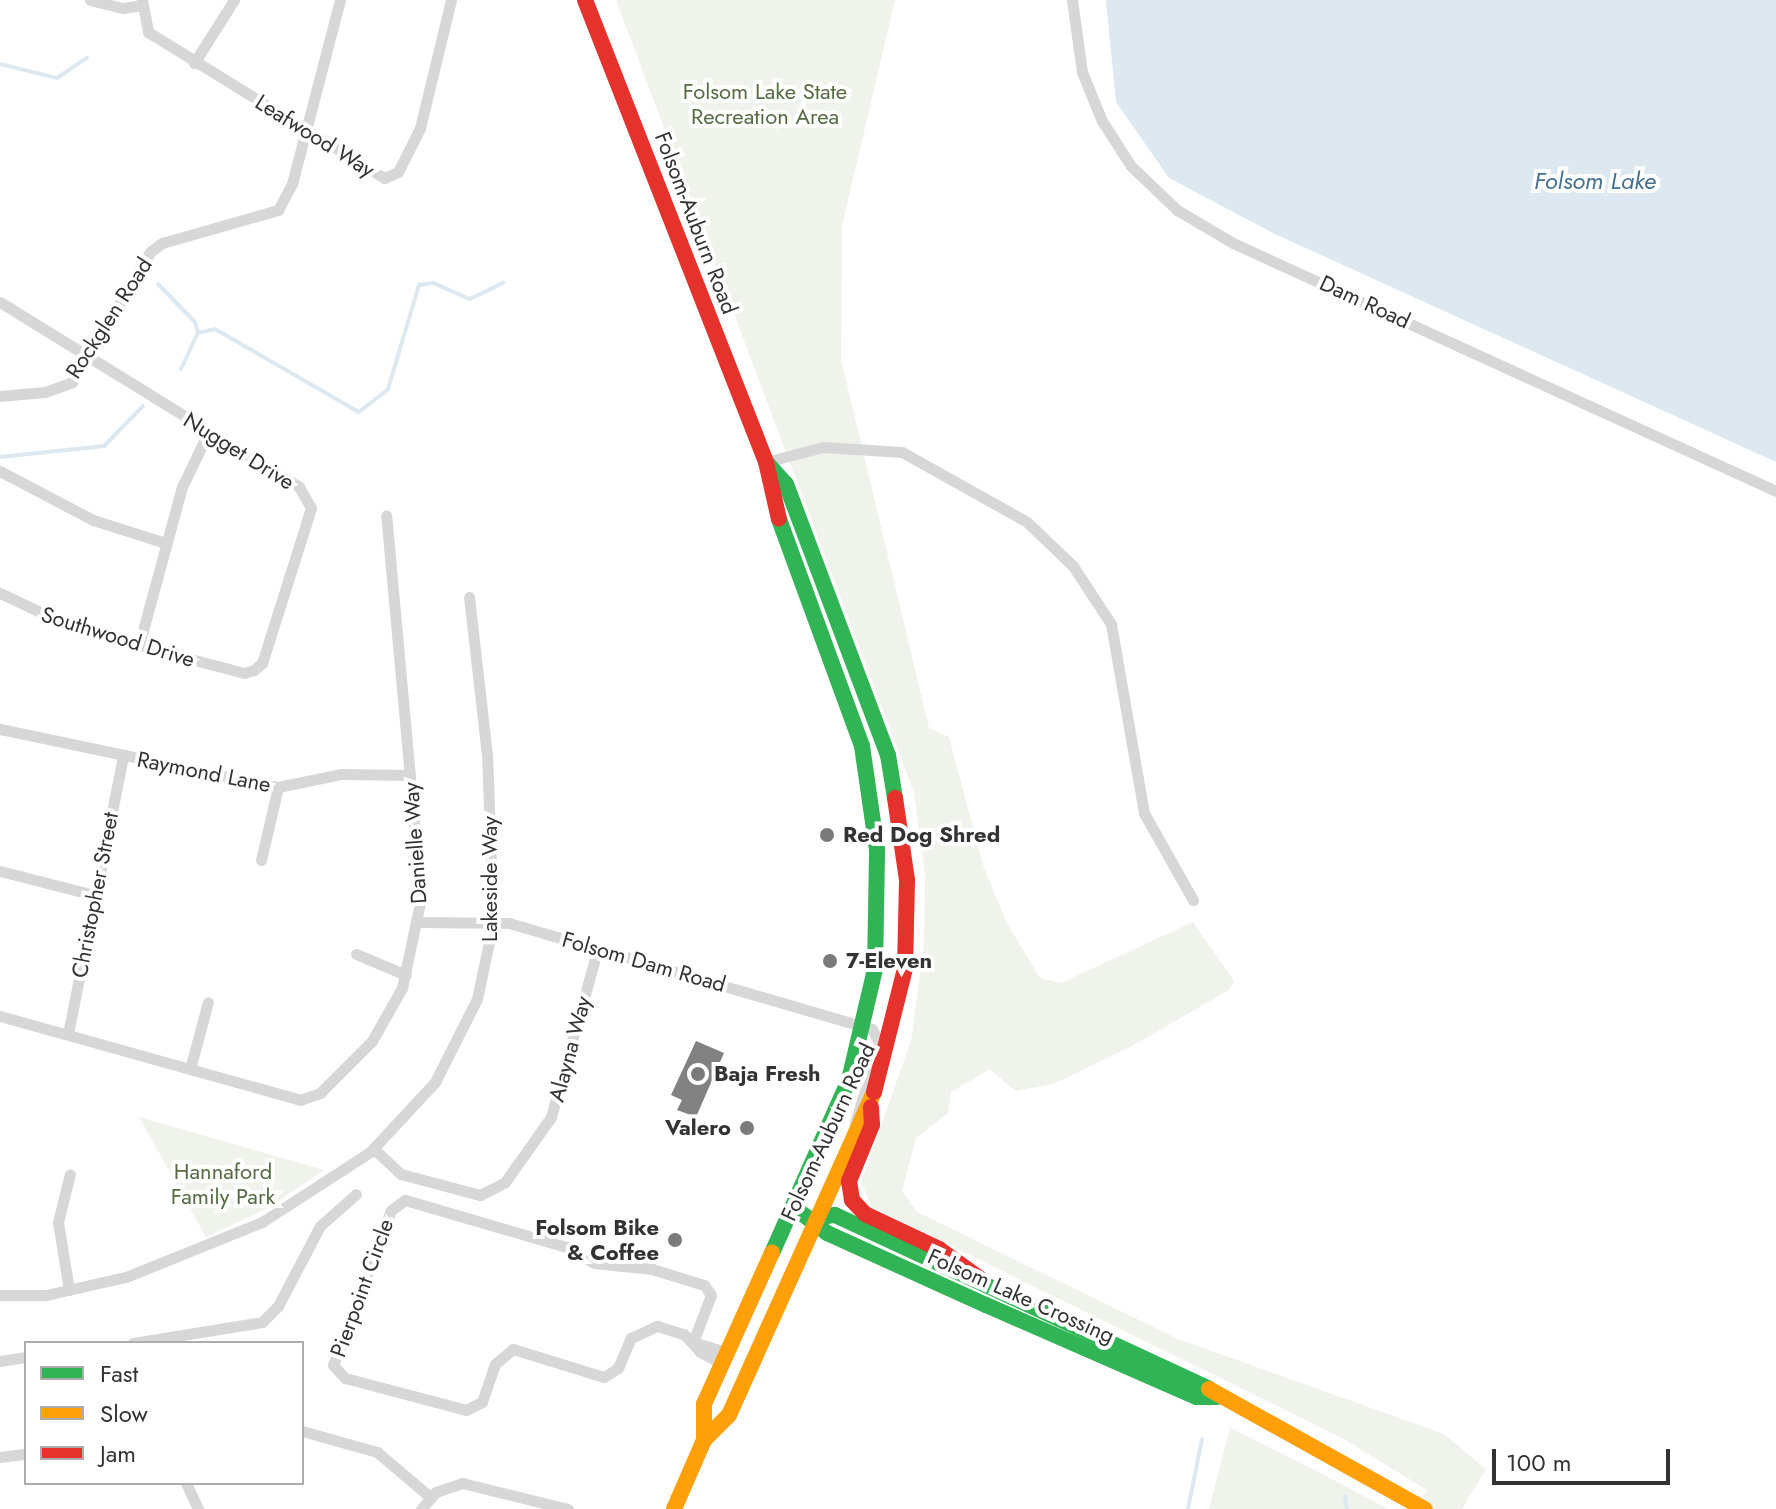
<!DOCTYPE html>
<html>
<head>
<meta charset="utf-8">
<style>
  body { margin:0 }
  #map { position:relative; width:1776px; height:1509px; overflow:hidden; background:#fff; font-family:Jost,sans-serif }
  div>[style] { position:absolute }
  .green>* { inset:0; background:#eff3ec }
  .water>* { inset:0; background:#dde8f0 }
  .stream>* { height:4px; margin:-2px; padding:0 2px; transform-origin:2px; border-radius:2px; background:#dde8f0 }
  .building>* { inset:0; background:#818181 }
  .street>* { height:11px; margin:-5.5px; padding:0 5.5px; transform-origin:5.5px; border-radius:5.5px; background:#d7d7d7 }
  .fast>* { height:16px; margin:-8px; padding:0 8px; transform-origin:8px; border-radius:8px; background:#30b455 }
  .slow>* { height:16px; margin:-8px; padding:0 8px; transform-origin:8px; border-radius:8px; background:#ff9f0a }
  .jam>* { height:16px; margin:-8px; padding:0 8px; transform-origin:8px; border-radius:8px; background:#e5322d }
  .dots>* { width:22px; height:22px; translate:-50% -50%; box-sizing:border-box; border:4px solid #fff; border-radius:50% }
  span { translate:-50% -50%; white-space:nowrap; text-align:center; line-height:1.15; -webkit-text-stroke:8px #fff; paint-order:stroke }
  .park-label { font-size:22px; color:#556b43 }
  .street-label { font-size:22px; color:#333 }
  .poi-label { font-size:22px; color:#333; font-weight:700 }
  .left { translate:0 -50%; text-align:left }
  .right { translate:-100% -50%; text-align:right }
  .water-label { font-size:24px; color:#46718f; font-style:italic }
  .legend { position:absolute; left:24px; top:1341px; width:280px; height:144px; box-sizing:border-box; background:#fff; border:2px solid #adadad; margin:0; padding:10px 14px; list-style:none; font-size:24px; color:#333 }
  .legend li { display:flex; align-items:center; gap:16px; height:40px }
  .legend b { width:40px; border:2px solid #adadad }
  .scale { position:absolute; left:1492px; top:1449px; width:178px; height:36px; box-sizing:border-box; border:4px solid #333; border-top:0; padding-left:10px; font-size:24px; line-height:28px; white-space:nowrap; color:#333; -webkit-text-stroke:6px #fff; paint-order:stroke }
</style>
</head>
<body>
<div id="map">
  <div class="green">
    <i style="clip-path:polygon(616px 0,895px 0,842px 226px,841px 359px,929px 728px,949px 737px,984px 868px,1007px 923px,1040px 978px,1061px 983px,1193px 922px,1234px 981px,1229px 990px,1130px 1047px,1053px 1084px,1015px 1091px,990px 1069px,951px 1092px,948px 1113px,916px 1138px,902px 1191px,917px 1212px,1178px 1339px,1444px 1434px,1486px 1469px,1462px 1509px,1415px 1509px,1427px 1490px,1342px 1438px,872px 1207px,861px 1182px,911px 1041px,924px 945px,925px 874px,914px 793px)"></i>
    <i style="clip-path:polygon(139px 1117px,324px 1170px,268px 1208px,206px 1237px)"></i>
    <i style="clip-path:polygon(1230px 1428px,1326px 1476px,1388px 1509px,1209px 1509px)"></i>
  </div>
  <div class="water">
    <i style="clip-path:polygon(1106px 0,1776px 0,1776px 462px,1275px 234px,1169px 178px,1116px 102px)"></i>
  </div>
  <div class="stream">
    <i style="left:0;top:64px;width:59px;rotate:13.8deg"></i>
    <i style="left:57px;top:78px;width:36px;rotate:-34deg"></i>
    <i style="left:158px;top:284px;width:53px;rotate:45.8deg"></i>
    <i style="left:195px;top:322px;width:11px;rotate:75deg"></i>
    <i style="left:181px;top:369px;width:40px;rotate:-65deg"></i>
    <i style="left:198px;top:333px;width:17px;rotate:-13deg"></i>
    <i style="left:215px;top:329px;width:166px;rotate:30deg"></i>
    <i style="left:359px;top:412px;width:37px;rotate:-38deg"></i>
    <i style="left:388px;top:389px;width:109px;rotate:-73.4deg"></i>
    <i style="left:419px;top:285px;width:14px;rotate:-8deg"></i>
    <i style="left:433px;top:283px;width:40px;rotate:23.4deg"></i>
    <i style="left:470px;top:299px;width:37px;rotate:-26deg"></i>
    <i style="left:0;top:457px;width:105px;rotate:-6deg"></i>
    <i style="left:104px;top:446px;width:56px;rotate:-45.7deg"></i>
    <i style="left:1345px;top:1496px;width:13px;rotate:81deg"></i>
    <i style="left:1188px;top:1509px;width:71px;rotate:-78.7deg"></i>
  </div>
  <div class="building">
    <i style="clip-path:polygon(696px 1041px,724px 1053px,696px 1117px,677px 1110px,682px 1100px,671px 1095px)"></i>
  </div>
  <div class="street">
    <i style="left:90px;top:0;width:34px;rotate:14deg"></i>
    <i style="left:123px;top:8px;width:19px;rotate:-9deg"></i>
    <i style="left:142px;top:0;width:33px;rotate:79deg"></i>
    <i style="left:148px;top:32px;width:278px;rotate:31.7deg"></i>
    <i style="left:384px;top:178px;width:15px;rotate:-23deg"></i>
    <i style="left:398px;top:172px;width:49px;rotate:-63.4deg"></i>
    <i style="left:420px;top:128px;width:132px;rotate:-76.4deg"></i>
    <i style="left:1072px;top:0;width:73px;rotate:82.1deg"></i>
    <i style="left:1082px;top:72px;width:53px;rotate:67.8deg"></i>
    <i style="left:1102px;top:121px;width:54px;rotate:57.2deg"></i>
    <i style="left:1131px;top:166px;width:64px;rotate:43.7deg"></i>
    <i style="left:1177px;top:210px;width:65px;rotate:30.5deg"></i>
    <i style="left:1233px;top:243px;width:597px;rotate:24.55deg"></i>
    <i style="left:194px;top:63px;width:75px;rotate:-57.6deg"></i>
    <i style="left:0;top:302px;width:352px;rotate:31.7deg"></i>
    <i style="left:299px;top:487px;width:24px;rotate:60deg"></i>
    <i style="left:311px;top:508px;width:163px;rotate:107.5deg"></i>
    <i style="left:262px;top:663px;width:11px;rotate:139deg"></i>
    <i style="left:254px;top:670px;width:10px;rotate:163deg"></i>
    <i style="left:244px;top:673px;width:176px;rotate:-165.2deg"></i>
    <i style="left:74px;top:628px;width:82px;rotate:-154.7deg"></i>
    <i style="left:0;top:396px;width:45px;rotate:-5.1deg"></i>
    <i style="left:45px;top:392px;width:29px;rotate:-20deg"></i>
    <i style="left:72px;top:382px;width:152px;rotate:-59deg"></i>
    <i style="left:150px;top:252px;width:15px;rotate:-37deg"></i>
    <i style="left:162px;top:243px;width:121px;rotate:-15.9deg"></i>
    <i style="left:278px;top:210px;width:30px;rotate:-62deg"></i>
    <i style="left:292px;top:184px;width:190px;rotate:-75.4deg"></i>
    <i style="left:766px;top:462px;width:59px;rotate:-14.7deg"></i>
    <i style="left:823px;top:447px;width:79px;rotate:3.6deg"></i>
    <i style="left:902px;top:452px;width:143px;rotate:29.2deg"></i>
    <i style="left:1027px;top:522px;width:64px;rotate:43.7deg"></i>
    <i style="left:1073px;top:566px;width:69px;rotate:56.8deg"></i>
    <i style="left:1111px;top:624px;width:192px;rotate:80.1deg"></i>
    <i style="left:1144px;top:813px;width:100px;rotate:60.6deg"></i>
    <i style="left:0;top:471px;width:105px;rotate:27.8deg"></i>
    <i style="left:93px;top:520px;width:77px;rotate:17.5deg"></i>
    <i style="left:139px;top:645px;width:164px;rotate:-74.8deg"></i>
    <i style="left:182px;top:487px;width:62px;rotate:-64.3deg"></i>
    <i style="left:0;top:729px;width:284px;rotate:11.8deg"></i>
    <i style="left:278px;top:787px;width:64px;rotate:-11.7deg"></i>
    <i style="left:341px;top:774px;width:69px;rotate:0.8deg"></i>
    <i style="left:261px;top:860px;width:75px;rotate:-76.9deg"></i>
    <i style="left:0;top:871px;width:97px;rotate:14.3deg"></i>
    <i style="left:420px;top:922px;width:89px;rotate:0.6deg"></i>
    <i style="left:509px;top:923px;width:378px;rotate:16.3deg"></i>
    <i style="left:872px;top:1029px;width:16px;rotate:63deg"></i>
    <i style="left:879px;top:1043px;width:84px;rotate:106.7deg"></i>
    <i style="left:356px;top:954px;width:54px;rotate:22.8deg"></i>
    <i style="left:0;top:1016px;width:312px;rotate:15.6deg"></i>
    <i style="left:300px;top:1100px;width:21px;rotate:-19deg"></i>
    <i style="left:320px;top:1093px;width:74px;rotate:-45deg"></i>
    <i style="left:372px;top:1041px;width:61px;rotate:-60.5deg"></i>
    <i style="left:402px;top:988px;width:92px;rotate:-78.1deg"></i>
    <i style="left:421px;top:898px;width:384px;rotate:-95.2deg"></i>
    <i style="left:68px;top:1034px;width:283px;rotate:-78.8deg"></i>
    <i style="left:190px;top:1069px;width:69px;rotate:-75deg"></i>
    <i style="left:374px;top:1149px;width:37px;rotate:43deg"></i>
    <i style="left:401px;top:1174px;width:82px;rotate:14.9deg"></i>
    <i style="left:480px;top:1195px;width:28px;rotate:-27deg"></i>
    <i style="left:505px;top:1182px;width:80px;rotate:-54.7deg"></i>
    <i style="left:551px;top:1117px;width:175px;rotate:-74.5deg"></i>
    <i style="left:69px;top:1290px;width:69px;rotate:-99.2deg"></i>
    <i style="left:58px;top:1222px;width:49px;rotate:-76deg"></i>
    <i style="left:0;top:1295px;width:46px"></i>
    <i style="left:46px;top:1295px;width:82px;rotate:-12.7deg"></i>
    <i style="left:126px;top:1277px;width:147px;rotate:-22deg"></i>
    <i style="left:262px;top:1222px;width:129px;rotate:-32.9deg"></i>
    <i style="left:370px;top:1152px;width:96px;rotate:-47.1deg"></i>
    <i style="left:435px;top:1082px;width:93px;rotate:-63.2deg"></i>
    <i style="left:477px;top:999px;width:78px;rotate:-78.1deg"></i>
    <i style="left:493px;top:923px;width:168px;rotate:-92deg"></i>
    <i style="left:487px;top:755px;width:159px;rotate:-96.5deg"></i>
    <i style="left:693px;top:1342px;width:50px;rotate:-69deg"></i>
    <i style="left:711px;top:1295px;width:12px;rotate:-125deg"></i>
    <i style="left:704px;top:1285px;width:54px;rotate:-162.9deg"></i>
    <i style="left:652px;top:1269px;width:58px;rotate:-174.1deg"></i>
    <i style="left:594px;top:1263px;width:32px;rotate:-150deg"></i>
    <i style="left:566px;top:1247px;width:168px;rotate:-163.7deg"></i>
    <i style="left:405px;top:1200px;width:17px;rotate:144deg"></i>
    <i style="left:391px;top:1210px;width:165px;rotate:110.5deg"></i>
    <i style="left:333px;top:1365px;width:18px;rotate:47deg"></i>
    <i style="left:345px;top:1378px;width:125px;rotate:14.8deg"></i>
    <i style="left:466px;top:1410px;width:18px;rotate:-27deg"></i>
    <i style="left:482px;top:1402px;width:40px;rotate:-71.1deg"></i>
    <i style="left:495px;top:1364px;width:23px;rotate:-40deg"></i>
    <i style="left:513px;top:1349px;width:95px;rotate:17.1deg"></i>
    <i style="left:604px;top:1377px;width:17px;rotate:-33deg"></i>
    <i style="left:618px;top:1368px;width:33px;rotate:-67deg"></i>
    <i style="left:631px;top:1338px;width:29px;rotate:-25deg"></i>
    <i style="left:657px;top:1326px;width:28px;rotate:17deg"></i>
    <i style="left:684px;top:1334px;width:24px;rotate:48deg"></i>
    <i style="left:700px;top:1352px;width:26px;rotate:28deg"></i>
    <i style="left:693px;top:1342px;width:37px;rotate:17deg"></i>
    <i style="left:133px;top:1343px;width:131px;rotate:-9.2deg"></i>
    <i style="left:262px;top:1322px;width:23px;rotate:-45deg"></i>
    <i style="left:278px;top:1306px;width:90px;rotate:-62.3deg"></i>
    <i style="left:320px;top:1226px;width:48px;rotate:-41.6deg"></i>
    <i style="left:0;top:1361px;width:26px;rotate:-9deg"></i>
    <i style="left:302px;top:1431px;width:78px;rotate:15.6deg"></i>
    <i style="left:377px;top:1452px;width:70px;rotate:40.3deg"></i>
    <i style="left:0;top:1457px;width:26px;rotate:-7deg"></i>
    <i style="left:186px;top:1483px;width:29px;rotate:65deg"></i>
    <i style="left:421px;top:1509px;width:23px;rotate:-49deg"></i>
    <i style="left:436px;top:1492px;width:28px;rotate:-19deg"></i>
    <i style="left:462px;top:1483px;width:109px;rotate:13.8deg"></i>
  </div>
  <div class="fast">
    <i style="left:766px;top:462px;width:30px;rotate:48deg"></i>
    <i style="left:786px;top:484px;width:290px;rotate:69.4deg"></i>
    <i style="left:888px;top:755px;width:44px;rotate:80.8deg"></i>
    <i style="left:795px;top:1208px;width:41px;rotate:38deg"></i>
    <i style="left:827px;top:1233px;width:175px;rotate:24.4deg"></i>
    <i style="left:986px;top:1305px;width:230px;rotate:23.6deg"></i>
    <i style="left:1197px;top:1397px;width:20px"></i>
    <i style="left:815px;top:1218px;width:20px;rotate:-9deg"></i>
    <i style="left:835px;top:1215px;width:412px;rotate:24.9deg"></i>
    <i style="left:772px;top:1253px;width:189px;rotate:-66deg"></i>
    <i style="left:849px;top:1080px;width:114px;rotate:-76.8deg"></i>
    <i style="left:875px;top:969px;width:119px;rotate:-89deg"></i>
    <i style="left:877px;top:850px;width:105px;rotate:-98.2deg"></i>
    <i style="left:862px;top:746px;width:242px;rotate:-110.1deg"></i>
  </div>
  <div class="slow">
    <i style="left:1209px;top:1389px;width:247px;rotate:29.1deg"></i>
    <i style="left:704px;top:1440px;width:36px;rotate:-90deg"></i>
    <i style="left:704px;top:1404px;width:166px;rotate:-65.8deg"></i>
    <i style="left:674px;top:1509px;width:75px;rotate:-66.5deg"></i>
    <i style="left:704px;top:1440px;width:35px;rotate:-45deg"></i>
    <i style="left:729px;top:1415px;width:354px;rotate:-65.8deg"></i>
  </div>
  <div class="jam">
    <i style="left:585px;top:0;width:496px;rotate:68.6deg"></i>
    <i style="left:766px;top:462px;width:58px;rotate:77.2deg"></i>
    <i style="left:874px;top:1092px;width:127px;rotate:-75.9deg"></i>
    <i style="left:905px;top:969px;width:89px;rotate:-88.7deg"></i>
    <i style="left:907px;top:880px;width:83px;rotate:-98.3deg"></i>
    <i style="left:871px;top:1107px;width:18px;rotate:87deg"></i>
    <i style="left:872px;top:1125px;width:61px;rotate:112.3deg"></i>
    <i style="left:849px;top:1181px;width:19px;rotate:81deg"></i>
    <i style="left:852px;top:1200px;width:19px;rotate:47deg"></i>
    <i style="left:865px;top:1214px;width:82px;rotate:25.3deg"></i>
    <i style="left:939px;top:1249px;width:53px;rotate:35.8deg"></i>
  </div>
  <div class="dots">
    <i style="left:827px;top:835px;background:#7a7a7a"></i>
    <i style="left:830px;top:961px;background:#7a7a7a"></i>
    <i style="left:698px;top:1074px;background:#7a7a7a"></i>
    <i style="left:747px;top:1128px;background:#7a7a7a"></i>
    <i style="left:675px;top:1240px;background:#7a7a7a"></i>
  </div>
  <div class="park-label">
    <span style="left:765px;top:104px">Folsom Lake State<br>Recreation Area</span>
    <span style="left:223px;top:1184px">Hannaford<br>Family Park</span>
  </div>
  <div class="street-label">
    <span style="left:315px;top:136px;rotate:32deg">Leafwood Way</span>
    <span style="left:696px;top:223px;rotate:69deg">Folsom-Auburn Road</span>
    <span style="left:1365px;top:302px;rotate:25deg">Dam Road</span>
    <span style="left:109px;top:318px;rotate:-57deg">Rockglen Road</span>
    <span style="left:239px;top:451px;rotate:32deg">Nugget Drive</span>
    <span style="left:118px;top:637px;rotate:17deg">Southwood Drive</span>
    <span style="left:204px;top:772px;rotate:11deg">Raymond Lane</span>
    <span style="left:415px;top:843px;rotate:-94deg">Danielle Way</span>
    <span style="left:490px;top:879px;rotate:-90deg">Lakeside Way</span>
    <span style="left:95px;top:895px;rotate:-79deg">Christopher Street</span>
    <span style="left:644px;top:962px;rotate:16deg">Folsom Dam Road</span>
    <span style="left:570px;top:1049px;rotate:-75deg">Alayna Way</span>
    <span style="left:828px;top:1132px;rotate:-65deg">Folsom-Auburn Road</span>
    <span style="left:362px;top:1288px;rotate:-70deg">Pierpoint Circle</span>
    <span style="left:1021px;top:1296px;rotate:24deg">Folsom Lake Crossing</span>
  </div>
  <div class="poi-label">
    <span class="left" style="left:843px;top:835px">Red Dog Shred</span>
    <span class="left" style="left:846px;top:961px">7-Eleven</span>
    <span class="left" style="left:714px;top:1074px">Baja Fresh</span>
    <span class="right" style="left:731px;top:1128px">Valero</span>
    <span class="right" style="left:659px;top:1240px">Folsom Bike<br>&amp; Coffee</span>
  </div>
  <div class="water-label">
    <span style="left:1595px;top:181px">Folsom Lake</span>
  </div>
  <ul class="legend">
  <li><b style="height:10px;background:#30b455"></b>Fast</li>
  <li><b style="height:10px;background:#ff9f0a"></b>Slow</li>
  <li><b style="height:10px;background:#e5322d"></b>Jam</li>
  </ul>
  <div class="scale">100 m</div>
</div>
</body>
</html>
